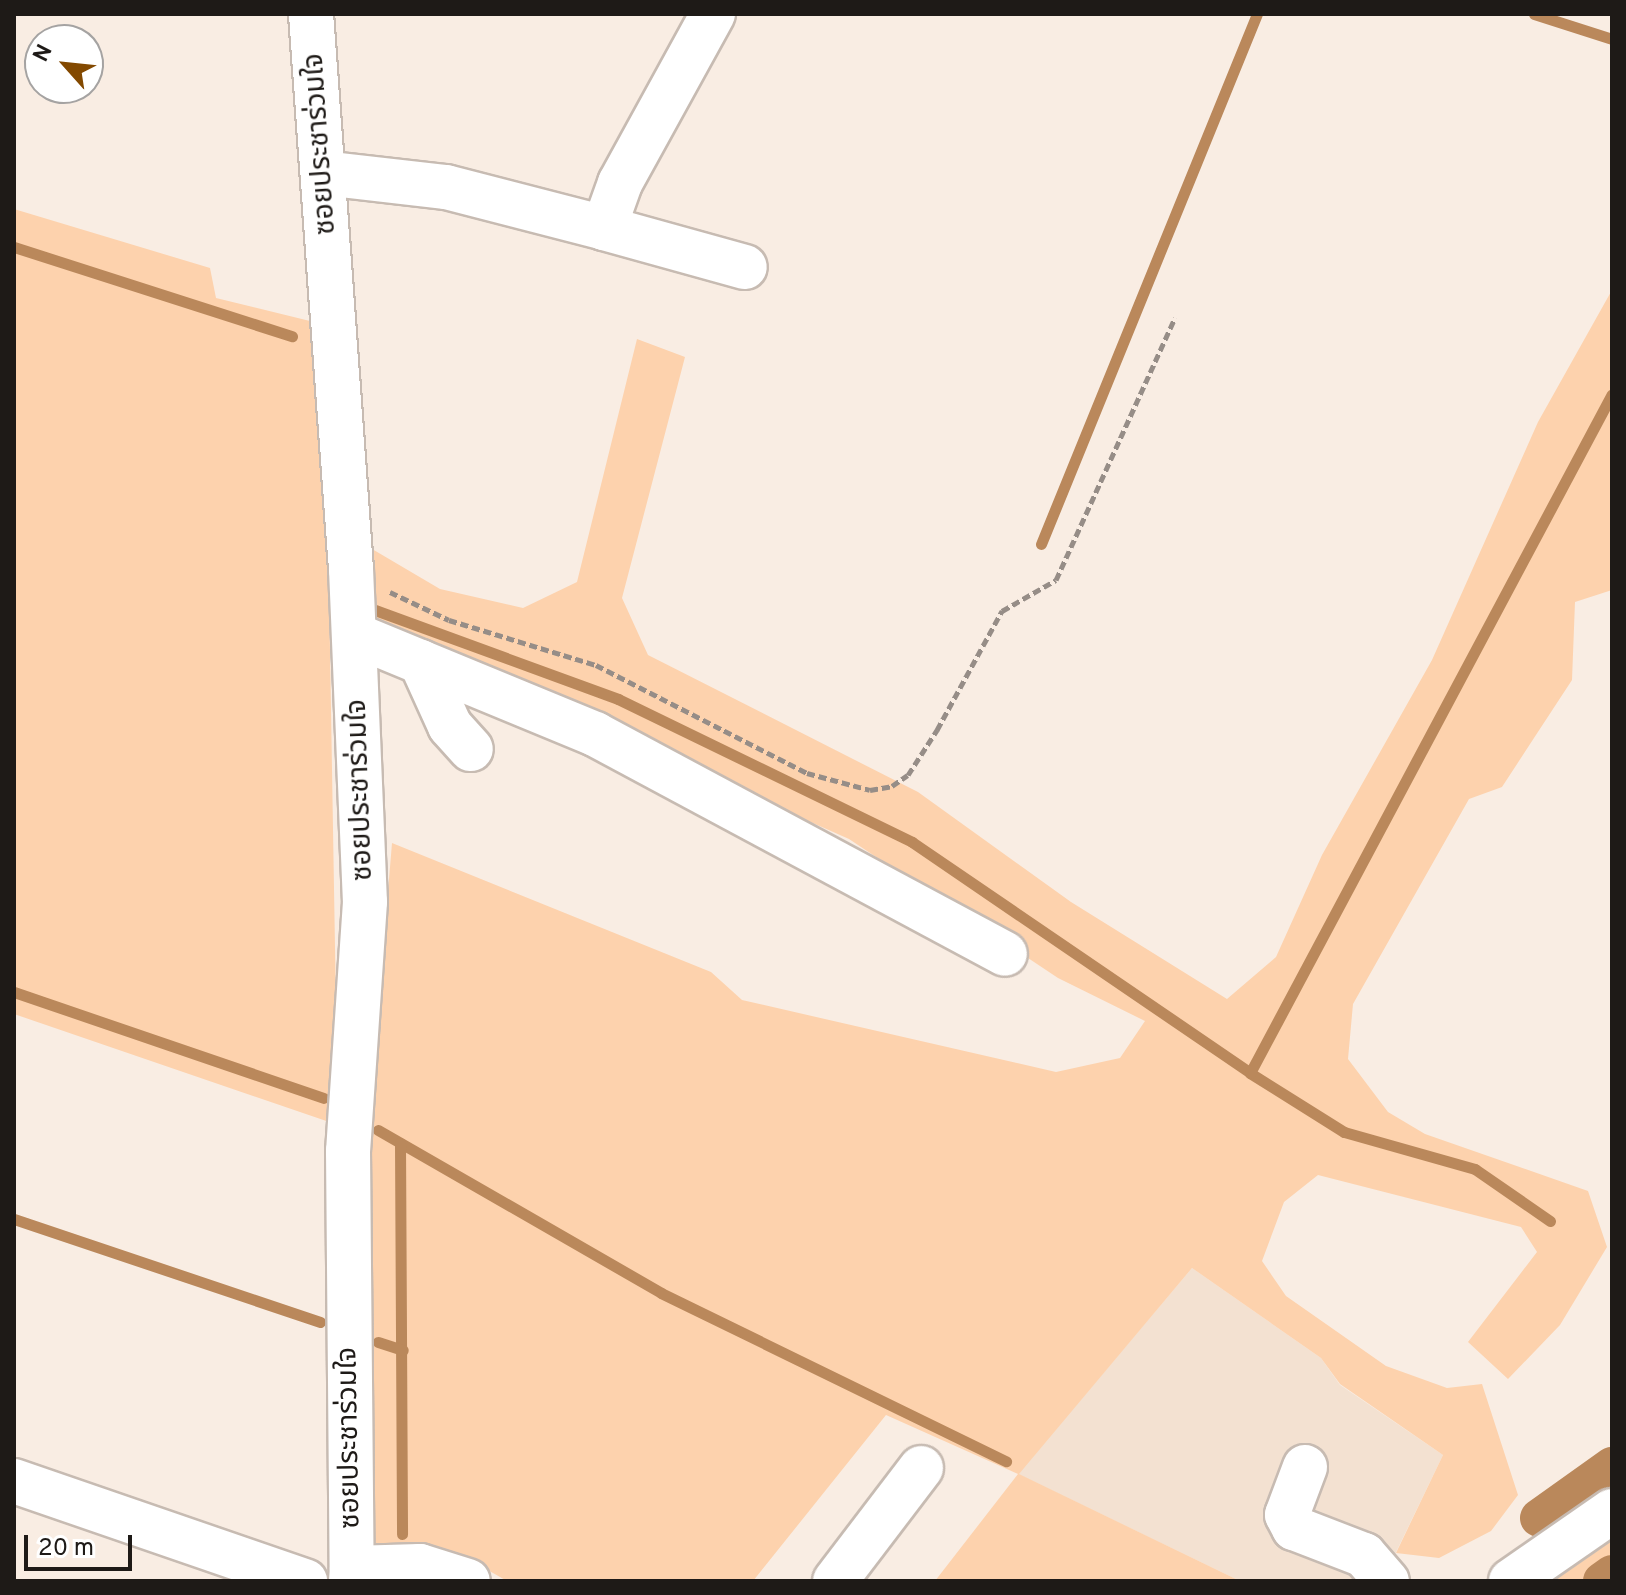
<!DOCTYPE html>
<html>
<head>
<meta charset="utf-8">
<style>
  body { margin:0 }
  #map { position:relative; width:1626px; height:1595px; overflow:hidden; background:#f9ede3; font-family:Overpass,"Noto Sans Thai",sans-serif }
  div>[style] { position:absolute }
  .built>* { inset:0; background:#f3e1d1 }
  .green>* { inset:0; background:#fdd2ad }
  .stream>* { height:11px; margin:-5.5px; padding:0 5.5px; transform-origin:5.5px; border-radius:5.5px; background:#ba885b }
  .canal>* { height:38px; margin:-19px; padding:0 19px; transform-origin:19px; border-radius:19px; background:#ba885b }
  .path>* { height:5px; margin-top:-2.5px; transform-origin:0; background:repeating-linear-gradient(90deg,#968d87 0 8px,transparent 0 12px) }
  .roads { filter:drop-shadow(2px 0 #c7bbb2) drop-shadow(-2px 0 #c7bbb2) drop-shadow(0 2px #c7bbb2) drop-shadow(0 -2px #c7bbb2) }
  .minor>* { height:44px; margin:-22px; padding:0 22px; transform-origin:22px; border-radius:22px; background:#fff }
  span { translate:-50% -50%; white-space:nowrap; text-align:center; line-height:1.15; -webkit-text-stroke:6px #fff; paint-order:stroke }
  .street-label { font-size:28px; color:#1e1a17 }
  .frame { position:absolute; inset:0; border:16px solid #1e1a17; pointer-events:none }
  .north { position:absolute; left:24px; top:24px; width:80px; height:80px; box-sizing:border-box; background:#fff; border:2px solid #a5a3a2; border-radius:50%; rotate:297deg; font-size:22px; font-weight:700; line-height:32px; text-align:center; color:#1e1a17 }
  .north::after { content:''; display:block; margin:auto; width:28px; height:36px; background:#834900; clip-path:polygon(50% 0,100% 100%,50% 72%,0 100%) }
  .scale { position:absolute; left:24px; top:1535px; width:108px; height:36px; box-sizing:border-box; border:4px solid #1e1a17; border-top:0; padding-left:10px; font-size:24px; line-height:28px; white-space:nowrap; color:#1e1a17; -webkit-text-stroke:6px #fff; paint-order:stroke }
</style>
</head>
<body>
<div id="map">
  <div class="built">
    <i style="clip-path:polygon(1192px 1268px,1321px 1358px,1340px 1385px,1443px 1455px,1382px 1581px,1240px 1581px,1018px 1474px)"></i>
  </div>
  <div class="green">
    <i style="clip-path:polygon(14px 209px,210px 268px,216px 298px,314px 322px,326px 413px,338px 1125px,14px 1014px)"></i>
    <i style="clip-path:polygon(1612px 290px,1612px 590px,1575px 602px,1572px 680px,1502px 787px,1469px 799px,1353px 1004px,1348px 1059px,1388px 1112px,1425px 1134px,1588px 1191px,1607px 1247px,1560px 1325px,1508px 1379px,1468px 1342px,1537px 1252px,1521px 1227px,1318px 1175px,1284px 1202px,1262px 1261px,1286px 1296px,1386px 1366px,1447px 1388px,1482px 1384px,1518px 1495px,1491px 1531px,1439px 1558px,1396px 1553px,1443px 1455px,1340px 1384px,1321px 1358px,1192px 1268px,1019px 1474px,1240px 1581px,935px 1581px,1018px 1474px,886px 1415px,753px 1581px,507px 1581px,479px 1565px,376px 1547px,368px 1530px,367px 1146px,392px 843px,711px 972px,742px 1000px,1056px 1072px,1120px 1058px,1145px 1021px,1058px 978px,849px 839px,373px 629px,367px 546px,440px 589px,523px 608px,577px 582px,637px 339px,685px 357px,622px 598px,648px 655px,918px 792px,1071px 902px,1227px 999px,1276px 957px,1322px 855px,1432px 660px,1538px 422px)"></i>
    <i style="clip-path:polygon(1612px 1530px,1612px 1581px,1538px 1581px)"></i>
  </div>
  <div class="stream">
    <i style="left:1534px;top:14px;width:82px;rotate:17.8deg"></i>
    <i style="left:14px;top:247px;width:292px;rotate:17.8deg"></i>
    <i style="left:1041px;top:544px;width:572px;rotate:-67.83deg"></i>
    <i style="left:375px;top:610px;width:259px;rotate:20.1deg"></i>
    <i style="left:618px;top:699px;width:327px;rotate:25.9deg"></i>
    <i style="left:912px;top:842px;width:409px;rotate:34.3deg"></i>
    <i style="left:14px;top:992px;width:327px;rotate:18.9deg"></i>
    <i style="left:378px;top:1130px;width:327px;rotate:29.9deg"></i>
    <i style="left:661px;top:1293px;width:384px;rotate:26deg"></i>
    <i style="left:400px;top:1143px;width:391px;rotate:89.7deg"></i>
    <i style="left:14px;top:1219px;width:323px;rotate:18.6deg"></i>
    <i style="left:1550px;top:1221px;width:91px;rotate:-145.3deg"></i>
    <i style="left:1475px;top:1169px;width:136px;rotate:-164.2deg"></i>
    <i style="left:1344px;top:1132px;width:111px;rotate:-147.9deg"></i>
    <i style="left:1250px;top:1073px;width:769px;rotate:-61.94deg"></i>
    <i style="left:378px;top:1342px;width:26px;rotate:18deg"></i>
  </div>
  <div class="canal">
    <i style="left:1539px;top:1518px;width:90px;rotate:-35.5deg"></i>
    <i style="left:1602px;top:1581px;width:12px;rotate:-35deg"></i>
  </div>
  <div class="path">
    <i style="left:390px;top:592px;width:65px;rotate:25.4deg"></i>
    <i style="left:449px;top:620px;width:154px;rotate:17deg"></i>
    <i style="left:596px;top:665px;width:237px;rotate:27.1deg"></i>
    <i style="left:807px;top:773px;width:65px;rotate:15.1deg"></i>
    <i style="left:870px;top:790px;width:22px;rotate:-10deg"></i>
    <i style="left:892px;top:786px;width:19px;rotate:-35deg"></i>
    <i style="left:908px;top:775px;width:54px;rotate:-57.2deg"></i>
    <i style="left:937px;top:730px;width:136px;rotate:-61.4deg"></i>
    <i style="left:1002px;top:611px;width:62px;rotate:-29.9deg"></i>
    <i style="left:1056px;top:580px;width:288px;rotate:-65.6deg"></i>
  </div>
  <div class="roads">
    <div class="minor">
      <i style="left:311px;top:14px;width:556px;rotate:85.88deg"></i>
      <i style="left:351px;top:569px;width:333px;rotate:87.6deg"></i>
      <i style="left:365px;top:902px;width:250px;rotate:93.9deg"></i>
      <i style="left:348px;top:1151px;width:417px;rotate:89.5deg"></i>
      <i style="left:323px;top:173px;width:124px;rotate:6.5deg"></i>
      <i style="left:446px;top:187px;width:163px;rotate:14.5deg"></i>
      <i style="left:604px;top:228px;width:48px;rotate:-70.4deg"></i>
      <i style="left:620px;top:183px;width:193px;rotate:-61.2deg"></i>
      <i style="left:604px;top:228px;width:146px;rotate:15.5deg"></i>
      <i style="left:355px;top:635px;width:260px;rotate:22.4deg"></i>
      <i style="left:595px;top:734px;width:465px;rotate:28.2deg"></i>
      <i style="left:421px;top:662px;width:70px;rotate:65.6deg"></i>
      <i style="left:450px;top:726px;width:31px;rotate:48deg"></i>
      <i style="left:1305px;top:1467px;width:51px;rotate:110.6deg"></i>
      <i style="left:1287px;top:1515px;width:15px;rotate:62deg"></i>
      <i style="left:1294px;top:1528px;width:75px;rotate:21.1deg"></i>
      <i style="left:1364px;top:1555px;width:35px;rotate:49deg"></i>
      <i style="left:14px;top:1481px;width:308px;rotate:19deg"></i>
      <i style="left:351px;top:1581px;width:13px;rotate:-86deg"></i>
      <i style="left:352px;top:1568px;width:68px;rotate:-1.7deg"></i>
      <i style="left:420px;top:1566px;width:50px;rotate:17.4deg"></i>
      <i style="left:835px;top:1581px;width:142px;rotate:-52.7deg"></i>
      <i style="left:1511px;top:1581px;width:123px;rotate:-34.7deg"></i>
    </div>
  </div>
  <div class="street-label">
    <span style="left:321px;top:144px;rotate:-94deg">ซอยประชาร่วมใจ</span>
    <span style="left:361px;top:790px;rotate:-92deg">ซอยประชาร่วมใจ</span>
    <span style="left:350px;top:1438px;rotate:-91deg">ซอยประชาร่วมใจ</span>
  </div>
  <div class="frame"></div>
  <div class="north">N</div>
  <div class="scale">20 m</div>
</div>
</body>
</html>
